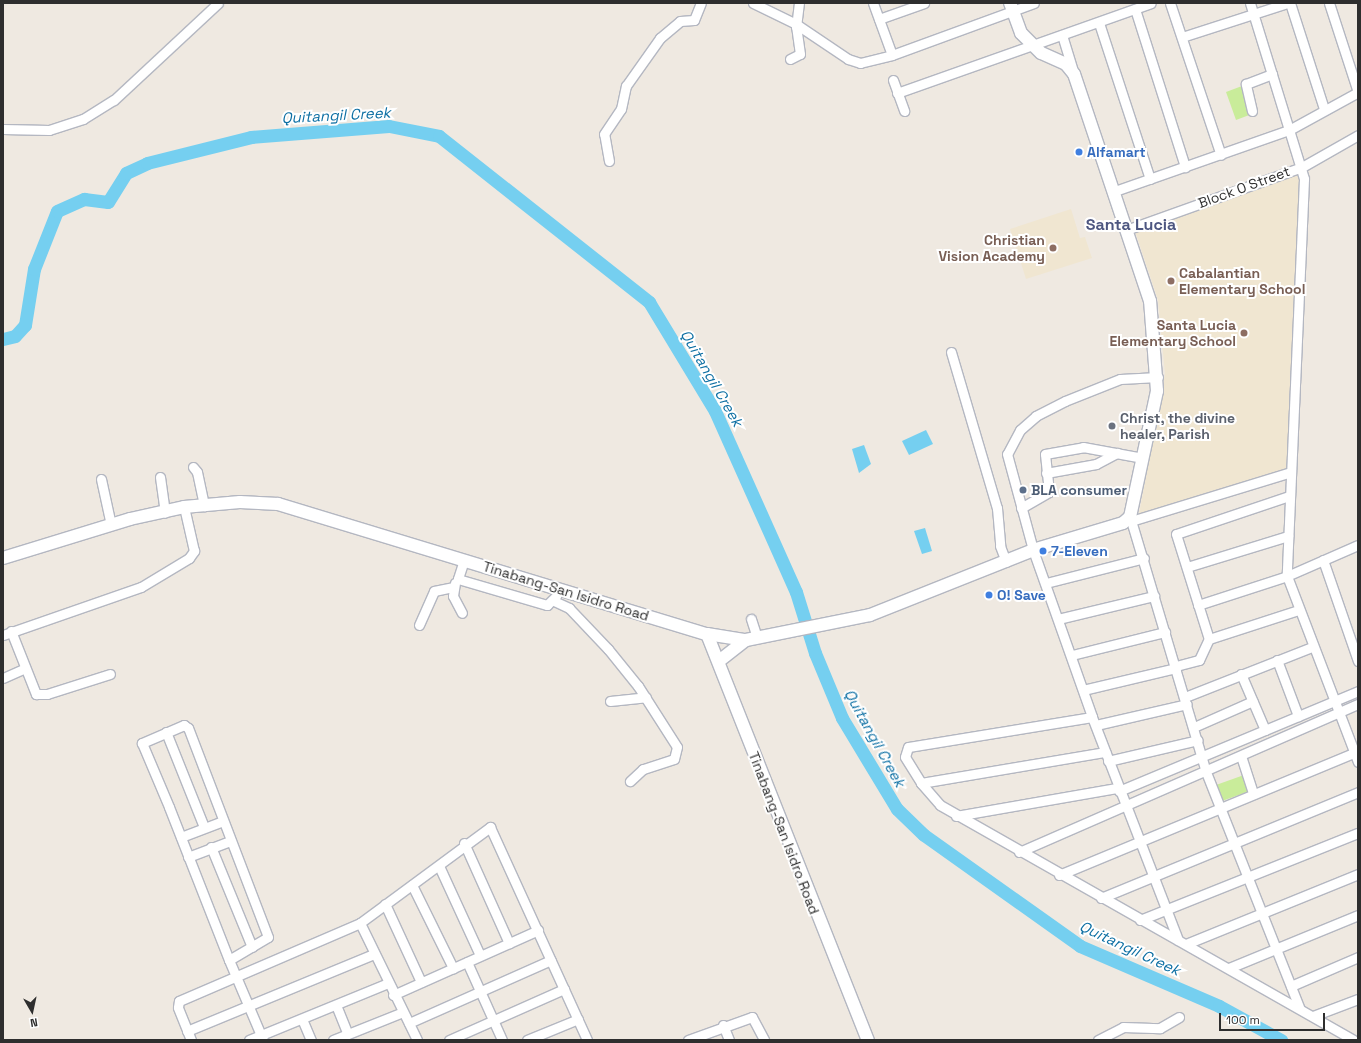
<!DOCTYPE html>
<html>
<head>
<meta charset="utf-8">
<style>
  body { margin:0 }
  #map { position:relative; width:1361px; height:1043px; overflow:hidden; background:#efe9e1; font-family:"Space Grotesk",sans-serif }
  div>[style] { position:absolute }
  .education>* { inset:0; background:#f0e6d1 }
  .pitch>* { inset:0; background:#c9ec9a }
  .water>* { inset:0; background:#75cff0 }
  .river>* { height:13px; margin:-6.5px; padding:0 6.5px; transform-origin:6.5px; border-radius:6.5px; background:#75cff0 }
  .roads { filter:drop-shadow(1px 0 #b4b7c1) drop-shadow(-1px 0 #b4b7c1) drop-shadow(0 1px #b4b7c1) drop-shadow(0 -1px #b4b7c1) }
  .street>* { height:9px; margin:-4.5px; padding:0 4.5px; transform-origin:4.5px; border-radius:4.5px; background:#fff }
  .secondary>* { height:12px; margin:-6px; padding:0 6px; transform-origin:6px; border-radius:6px; background:#fff }
  .dots>* { width:11px; height:11px; translate:-50% -50%; box-sizing:border-box; border:2px solid #fff; border-radius:50% }
  span { translate:-50% -50%; white-space:nowrap; text-align:center; line-height:1.15; -webkit-text-stroke:4px #fff; paint-order:stroke }
  .shop-label { font-size:14px; color:#366cbe; font-weight:700 }
  .left { translate:0 -50%; text-align:left }
  .street-label { font-size:14px; color:#2e2e2e }
  .education-label { font-size:14px; color:#785e54; font-weight:700 }
  .right { translate:-100% -50%; text-align:right }
  .worship-label { font-size:14px; color:#5b616d; font-weight:700 }
  .service-label { font-size:14px; color:#4e5e75; font-weight:700 }
  .water-label { font-size:15px; color:#0d6fa3; font-style:italic }
  .quarter-label { font-size:16px; color:#4d5680; font-weight:700 }
  .frame { position:absolute; inset:0; border:4px solid #2e2e2e; pointer-events:none }
  .north { position:absolute; left:12px; top:991px; width:40px; height:40px; -webkit-text-stroke:3px #fff; paint-order:stroke; rotate:171deg; font-size:11px; font-weight:700; line-height:16px; text-align:center; color:#2e2e2e }
  .north::after { content:''; display:block; margin:auto; width:14px; height:18px; background:#2e2e2e; clip-path:polygon(50% 0,100% 100%,50% 72%,0 100%) }
  .scale { position:absolute; left:1219px; top:1013px; width:106px; height:18px; box-sizing:border-box; border:2px solid #2e2e2e; border-top:0; padding-left:5px; font-size:12px; line-height:14px; white-space:nowrap; color:#2e2e2e; -webkit-text-stroke:3px #fff; paint-order:stroke }
</style>
</head>
<body>
<div id="map">
  <div class="education">
    <i style="clip-path:polygon(1301px 170px,1288px 471px,1139px 514px,1165px 374px,1158px 300px,1134px 228px)"></i>
    <i style="clip-path:polygon(1071px 209px,1080px 238px,1085px 237px,1092px 258px,1026px 279px,1010px 229px)"></i>
  </div>
  <div class="pitch">
    <i style="clip-path:polygon(1242px 86px,1252px 114px,1236px 120px,1226px 92px)"></i>
    <i style="clip-path:polygon(1244px 775px,1250px 791px,1222px 801px,1216px 785px)"></i>
  </div>
  <div class="water">
    <i style="clip-path:polygon(926px 430px,933px 444px,909px 455px,902px 441px)"></i>
    <i style="clip-path:polygon(864px 445px,871px 464px,859px 473px,852px 449px)"></i>
    <i style="clip-path:polygon(925px 528px,932px 551px,922px 554px,914px 531px)"></i>
  </div>
  <div class="river">
    <i style="left:3px;top:339px;width:12px;rotate:-14deg"></i>
    <i style="left:15px;top:336px;width:15px;rotate:-48deg"></i>
    <i style="left:25px;top:325px;width:57px;rotate:-80.9deg"></i>
    <i style="left:34px;top:269px;width:62px;rotate:-68.4deg"></i>
    <i style="left:57px;top:211px;width:30px;rotate:-24deg"></i>
    <i style="left:84px;top:199px;width:24px;rotate:7deg"></i>
    <i style="left:108px;top:202px;width:34px;rotate:-58deg"></i>
    <i style="left:126px;top:173px;width:23px;rotate:-25deg"></i>
    <i style="left:147px;top:163px;width:107px;rotate:-14deg"></i>
    <i style="left:251px;top:137px;width:138px;rotate:-4.6deg"></i>
    <i style="left:389px;top:126px;width:51px;rotate:11.3deg"></i>
    <i style="left:439px;top:136px;width:268px;rotate:38.3deg"></i>
    <i style="left:649px;top:302px;width:127px;rotate:58.8deg"></i>
    <i style="left:715px;top:411px;width:198px;rotate:65.9deg"></i>
    <i style="left:796px;top:592px;width:64px;rotate:72.7deg"></i>
    <i style="left:815px;top:653px;width:70px;rotate:67.4deg"></i>
    <i style="left:842px;top:718px;width:106px;rotate:58.9deg"></i>
    <i style="left:897px;top:809px;width:37px;rotate:44deg"></i>
    <i style="left:924px;top:835px;width:191px;rotate:35.4deg"></i>
    <i style="left:1080px;top:946px;width:151px;rotate:23.3deg"></i>
    <i style="left:1219px;top:1006px;width:71px;rotate:28.7deg"></i>
  </div>
  <div class="roads">
    <div class="street">
      <i style="left:753px;top:3px;width:48px;rotate:26deg"></i>
      <i style="left:796px;top:24px;width:63px;rotate:33.9deg"></i>
      <i style="left:848px;top:59px;width:13px;rotate:18deg"></i>
      <i style="left:860px;top:63px;width:33px;rotate:-14deg"></i>
      <i style="left:892px;top:55px;width:151px;rotate:-20.1deg"></i>
      <i style="left:873px;top:3px;width:55px;rotate:69.9deg"></i>
      <i style="left:1170px;top:3px;width:160px;rotate:71.5deg"></i>
      <i style="left:1250px;top:3px;width:184px;rotate:72.9deg"></i>
      <i style="left:1304px;top:179px;width:397px;rotate:92.5deg"></i>
      <i style="left:1287px;top:576px;width:199px;rotate:69.1deg"></i>
      <i style="left:1290px;top:3px;width:111px;rotate:72.2deg"></i>
      <i style="left:1329px;top:3px;width:94px;rotate:72deg"></i>
      <i style="left:1135px;top:9px;width:166px;rotate:72.4deg"></i>
      <i style="left:879px;top:19px;width:48px;rotate:-19.6deg"></i>
      <i style="left:1099px;top:23px;width:164px;rotate:71.9deg"></i>
      <i style="left:1062px;top:35px;width:37px;rotate:73deg"></i>
      <i style="left:1182px;top:37px;width:110px;rotate:-17.9deg"></i>
      <i style="left:790px;top:59px;width:11px;rotate:-27deg"></i>
      <i style="left:800px;top:54px;width:27px;rotate:-98deg"></i>
      <i style="left:796px;top:27px;width:24px;rotate:-83deg"></i>
      <i style="left:893px;top:80px;width:33px;rotate:70deg"></i>
      <i style="left:897px;top:93px;width:269px;rotate:-19.5deg"></i>
      <i style="left:1252px;top:111px;width:28px;rotate:-103deg"></i>
      <i style="left:1246px;top:84px;width:28px;rotate:-21deg"></i>
      <i style="left:3px;top:129px;width:46px;rotate:1.2deg"></i>
      <i style="left:49px;top:130px;width:36px;rotate:-18deg"></i>
      <i style="left:83px;top:119px;width:36px;rotate:-32deg"></i>
      <i style="left:114px;top:100px;width:142px;rotate:-43deg"></i>
      <i style="left:609px;top:161px;width:27px;rotate:-100deg"></i>
      <i style="left:604px;top:134px;width:30px;rotate:-56deg"></i>
      <i style="left:621px;top:109px;width:24px;rotate:-78deg"></i>
      <i style="left:626px;top:86px;width:59px;rotate:-54.7deg"></i>
      <i style="left:660px;top:38px;width:26px;rotate:-40deg"></i>
      <i style="left:680px;top:21px;width:14px;rotate:-4deg"></i>
      <i style="left:694px;top:20px;width:18px;rotate:-68deg"></i>
      <i style="left:1112px;top:192px;width:188px;rotate:-19.3deg"></i>
      <i style="left:1289px;top:130px;width:79px;rotate:-28.8deg"></i>
      <i style="left:1126px;top:230px;width:187px;rotate:-19.7deg"></i>
      <i style="left:1302px;top:167px;width:64px;rotate:-29.7deg"></i>
      <i style="left:951px;top:352px;width:163px;rotate:73.6deg"></i>
      <i style="left:997px;top:508px;width:38px;rotate:85deg"></i>
      <i style="left:1000px;top:546px;width:17px;rotate:69deg"></i>
      <i style="left:1158px;top:377px;width:38px;rotate:177deg"></i>
      <i style="left:1120px;top:379px;width:59px;rotate:158.2deg"></i>
      <i style="left:1065px;top:401px;width:33px;rotate:153deg"></i>
      <i style="left:1036px;top:416px;width:21px;rotate:139deg"></i>
      <i style="left:1020px;top:430px;width:27px;rotate:118deg"></i>
      <i style="left:1007px;top:454px;width:99px;rotate:74.8deg"></i>
      <i style="left:1033px;top:550px;width:177px;rotate:70.5deg"></i>
      <i style="left:1092px;top:717px;width:239px;rotate:68.9deg"></i>
      <i style="left:193px;top:467px;width:6px;rotate:51deg"></i>
      <i style="left:197px;top:472px;width:35px;rotate:78deg"></i>
      <i style="left:1046px;top:473px;width:51px;rotate:-10.2deg"></i>
      <i style="left:1096px;top:464px;width:24px;rotate:-28deg"></i>
      <i style="left:160px;top:477px;width:36px;rotate:82deg"></i>
      <i style="left:101px;top:479px;width:47px;rotate:77.7deg"></i>
      <i style="left:1289px;top:496px;width:119px;rotate:161.4deg"></i>
      <i style="left:1176px;top:534px;width:110px;rotate:72.6deg"></i>
      <i style="left:1209px;top:639px;width:94px;rotate:-18deg"></i>
      <i style="left:1021px;top:508px;width:32px;rotate:-30deg"></i>
      <i style="left:1049px;top:492px;width:38px;rotate:-96deg"></i>
      <i style="left:1045px;top:454px;width:39px;rotate:-10deg"></i>
      <i style="left:1083px;top:447px;width:61px;rotate:10.4deg"></i>
      <i style="left:1130px;top:517px;width:266px;rotate:73.4deg"></i>
      <i style="left:1206px;top:772px;width:253px;rotate:68.4deg"></i>
      <i style="left:1131px;top:521px;width:167px;rotate:-17deg"></i>
      <i style="left:464px;top:560px;width:20px;rotate:108deg"></i>
      <i style="left:458px;top:579px;width:93px;rotate:16.3deg"></i>
      <i style="left:547px;top:605px;width:13px;rotate:-45deg"></i>
      <i style="left:1323px;top:560px;width:107px;rotate:70.9deg"></i>
      <i style="left:1187px;top:567px;width:106px;rotate:-17.1deg"></i>
      <i style="left:455px;top:583px;width:13px;rotate:99deg"></i>
      <i style="left:453px;top:596px;width:19px;rotate:62deg"></i>
      <i style="left:1046px;top:583px;width:101px;rotate:-14.3deg"></i>
      <i style="left:554px;top:601px;width:17px;rotate:25deg"></i>
      <i style="left:569px;top:608px;width:57px;rotate:46.4deg"></i>
      <i style="left:608px;top:649px;width:48px;rotate:51deg"></i>
      <i style="left:638px;top:686px;width:72px;rotate:57.4deg"></i>
      <i style="left:677px;top:747px;width:12px;rotate:104deg"></i>
      <i style="left:674px;top:759px;width:33px;rotate:162deg"></i>
      <i style="left:643px;top:769px;width:18px;rotate:137deg"></i>
      <i style="left:1198px;top:605px;width:94px;rotate:-18deg"></i>
      <i style="left:1287px;top:576px;width:77px;rotate:-23.6deg"></i>
      <i style="left:751px;top:619px;width:20px;rotate:72deg"></i>
      <i style="left:1058px;top:619px;width:99px;rotate:-13.5deg"></i>
      <i style="left:419px;top:625px;width:37px;rotate:-66deg"></i>
      <i style="left:434px;top:591px;width:19px;rotate:-12deg"></i>
      <i style="left:11px;top:631px;width:68px;rotate:68.4deg"></i>
      <i style="left:36px;top:694px;width:11px"></i>
      <i style="left:47px;top:694px;width:66px;rotate:-17.6deg"></i>
      <i style="left:3px;top:635px;width:146px;rotate:-19.2deg"></i>
      <i style="left:141px;top:587px;width:56px;rotate:-31.1deg"></i>
      <i style="left:189px;top:558px;width:9px;rotate:-54deg"></i>
      <i style="left:194px;top:551px;width:45px;rotate:-102.8deg"></i>
      <i style="left:1072px;top:655px;width:96px;rotate:-13.9deg"></i>
      <i style="left:1277px;top:660px;width:60px;rotate:69.4deg"></i>
      <i style="left:1176px;top:666px;width:24px;rotate:-15deg"></i>
      <i style="left:1199px;top:660px;width:23px;rotate:-65deg"></i>
      <i style="left:1241px;top:674px;width:61px;rotate:66.8deg"></i>
      <i style="left:3px;top:678px;width:24px;rotate:-24deg"></i>
      <i style="left:1083px;top:690px;width:96px;rotate:-13.3deg"></i>
      <i style="left:1185px;top:697px;width:136px;rotate:-21.5deg"></i>
      <i style="left:610px;top:701px;width:36px;rotate:-6deg"></i>
      <i style="left:1092px;top:717px;width:186px;rotate:170.7deg"></i>
      <i style="left:908px;top:747px;width:10px;rotate:107deg"></i>
      <i style="left:905px;top:757px;width:31px;rotate:58deg"></i>
      <i style="left:921px;top:783px;width:29px;rotate:49deg"></i>
      <i style="left:940px;top:805px;width:475px;rotate:29.6deg"></i>
      <i style="left:1096px;top:725px;width:93px;rotate:-13deg"></i>
      <i style="left:1194px;top:727px;width:64px;rotate:-23.8deg"></i>
      <i style="left:166px;top:732px;width:102px;rotate:68.2deg"></i>
      <i style="left:1241px;top:756px;width:40px;rotate:72deg"></i>
      <i style="left:1108px;top:761px;width:92px;rotate:-13.1deg"></i>
      <i style="left:921px;top:783px;width:187px;rotate:-9.6deg"></i>
      <i style="left:1119px;top:791px;width:259px;rotate:-22.7deg"></i>
      <i style="left:956px;top:816px;width:163px;rotate:-9.9deg"></i>
      <i style="left:181px;top:837px;width:45px;rotate:-20.9deg"></i>
      <i style="left:464px;top:843px;width:110px;rotate:65.8deg"></i>
      <i style="left:211px;top:847px;width:108px;rotate:67.7deg"></i>
      <i style="left:1019px;top:852px;width:370px;rotate:-23.6deg"></i>
      <i style="left:188px;top:857px;width:45px;rotate:-20.9deg"></i>
      <i style="left:439px;top:866px;width:98px;rotate:65.3deg"></i>
      <i style="left:1059px;top:875px;width:319px;rotate:-22.5deg"></i>
      <i style="left:412px;top:885px;width:93px;rotate:63.7deg"></i>
      <i style="left:1101px;top:898px;width:278px;rotate:-22.4deg"></i>
      <i style="left:385px;top:904px;width:86px;rotate:65.2deg"></i>
      <i style="left:1140px;top:920px;width:235px;rotate:-21.8deg"></i>
      <i style="left:360px;top:923px;width:130px;rotate:64deg"></i>
      <i style="left:1186px;top:944px;width:186px;rotate:-22.1deg"></i>
      <i style="left:229px;top:960px;width:45px;rotate:-30.5deg"></i>
      <i style="left:268px;top:937px;width:224px;rotate:-110.9deg"></i>
      <i style="left:188px;top:728px;width:5px;rotate:-143deg"></i>
      <i style="left:184px;top:725px;width:46px;rotate:156.8deg"></i>
      <i style="left:142px;top:743px;width:69px;rotate:67.1deg"></i>
      <i style="left:169px;top:807px;width:164px;rotate:68.6deg"></i>
      <i style="left:229px;top:960px;width:87px;rotate:67deg"></i>
      <i style="left:467px;top:962px;width:85px;rotate:65.8deg"></i>
      <i style="left:1229px;top:968px;width:139px;rotate:-22.3deg"></i>
      <i style="left:1291px;top:986px;width:73px;rotate:-23.4deg"></i>
      <i style="left:393px;top:995px;width:159px;rotate:-24.1deg"></i>
      <i style="left:336px;top:1005px;width:31px;rotate:68deg"></i>
      <i style="left:1313px;top:1016px;width:48px;rotate:-20.7deg"></i>
      <i style="left:302px;top:1019px;width:23px;rotate:67deg"></i>
      <i style="left:409px;top:1023px;width:155px;rotate:-23.9deg"></i>
      <i style="left:723px;top:1025px;width:16px;rotate:68deg"></i>
      <i style="left:187px;top:1031px;width:202px;rotate:-22.4deg"></i>
      <i style="left:191px;top:1040px;width:35px;rotate:-112deg"></i>
      <i style="left:178px;top:1007px;width:6px;rotate:-81deg"></i>
      <i style="left:179px;top:1001px;width:197px;rotate:-23.3deg"></i>
      <i style="left:360px;top:923px;width:162px;rotate:-36.4deg"></i>
      <i style="left:490px;top:827px;width:234px;rotate:65.5deg"></i>
      <i style="left:249px;top:1040px;width:150px;rotate:-22.3deg"></i>
      <i style="left:333px;top:1040px;width:75px;rotate:-21.8deg"></i>
      <i style="left:449px;top:1040px;width:126px;rotate:-23.9deg"></i>
      <i style="left:527px;top:1040px;width:55px;rotate:-22.4deg"></i>
      <i style="left:688px;top:1040px;width:68px;rotate:-19.8deg"></i>
      <i style="left:752px;top:1017px;width:26px;rotate:62deg"></i>
      <i style="left:1098px;top:1040px;width:28px;rotate:-27deg"></i>
      <i style="left:1123px;top:1027px;width:37px;rotate:2deg"></i>
      <i style="left:1160px;top:1028px;width:22px;rotate:-30deg"></i>
    </div>
    <div class="secondary">
      <i style="left:3px;top:558px;width:133px;rotate:-17.1deg"></i>
      <i style="left:130px;top:519px;width:55px;rotate:-12.5deg"></i>
      <i style="left:184px;top:507px;width:56px;rotate:-5.1deg"></i>
      <i style="left:240px;top:502px;width:38px;rotate:3deg"></i>
      <i style="left:278px;top:504px;width:448px;rotate:16.9deg"></i>
      <i style="left:707px;top:634px;width:437px;rotate:68.4deg"></i>
      <i style="left:707px;top:634px;width:39px;rotate:9deg"></i>
      <i style="left:746px;top:640px;width:126px;rotate:-11.4deg"></i>
      <i style="left:870px;top:615px;width:175px;rotate:-21.7deg"></i>
      <i style="left:1033px;top:550px;width:94px;rotate:-16.7deg"></i>
      <i style="left:1123px;top:523px;width:9px;rotate:-41deg"></i>
      <i style="left:1130px;top:517px;width:129px;rotate:-77.9deg"></i>
      <i style="left:1157px;top:391px;width:90px;rotate:-94.4deg"></i>
      <i style="left:1150px;top:301px;width:239px;rotate:-108.5deg"></i>
      <i style="left:1074px;top:74px;width:13px;rotate:-129deg"></i>
      <i style="left:1066px;top:64px;width:27px;rotate:-156deg"></i>
      <i style="left:1041px;top:53px;width:28px;rotate:-135deg"></i>
      <i style="left:1021px;top:33px;width:32px;rotate:-110deg"></i>
      <i style="left:719px;top:661px;width:34px;rotate:-38deg"></i>
    </div>
  </div>
  <div class="dots">
    <i style="left:1079px;top:152px;background:#3f7fe0"></i>
    <i style="left:1053px;top:248px;background:#8d6e63"></i>
    <i style="left:1171px;top:281px;background:#8d6e63"></i>
    <i style="left:1244px;top:333px;background:#8d6e63"></i>
    <i style="left:1112px;top:426px;background:#6b7280"></i>
    <i style="left:1023px;top:490px;background:#5c6f8a"></i>
    <i style="left:1043px;top:551px;background:#3f7fe0"></i>
    <i style="left:989px;top:595px;background:#3f7fe0"></i>
  </div>
  <div class="shop-label">
    <span class="left" style="left:1087px;top:152px">Alfamart</span>
    <span class="left" style="left:1051px;top:551px">7-Eleven</span>
    <span class="left" style="left:997px;top:595px">O! Save</span>
  </div>
  <div class="street-label">
    <span style="left:1244px;top:187px;rotate:-20deg">Block O Street</span>
    <span style="left:566px;top:591px;rotate:17deg">Tinabang-San Isidro Road</span>
    <span style="left:784px;top:833px;rotate:69deg">Tinabang-San Isidro Road</span>
  </div>
  <div class="education-label">
    <span class="right" style="left:1045px;top:248px">Christian<br>Vision Academy</span>
    <span class="left" style="left:1179px;top:281px">Cabalantian<br>Elementary School</span>
    <span class="right" style="left:1236px;top:333px">Santa Lucia<br>Elementary School</span>
  </div>
  <div class="worship-label">
    <span class="left" style="left:1120px;top:426px">Christ, the divine<br>healer, Parish</span>
  </div>
  <div class="service-label">
    <span class="left" style="left:1031px;top:490px">BLA consumer</span>
  </div>
  <div class="water-label">
    <span style="left:336px;top:115px;rotate:-3deg">Quitangil Creek</span>
    <span style="left:712px;top:378px;rotate:60deg">Quitangil Creek</span>
    <span style="left:875px;top:738px;rotate:61deg">Quitangil Creek</span>
    <span style="left:1130px;top:948px;rotate:25deg">Quitangil Creek</span>
  </div>
  <div class="quarter-label">
    <span style="left:1131px;top:225px">Santa Lucia</span>
  </div>
  <div class="frame"></div>
  <div class="north">N</div>
  <div class="scale">100 m</div>
</div>
</body>
</html>
